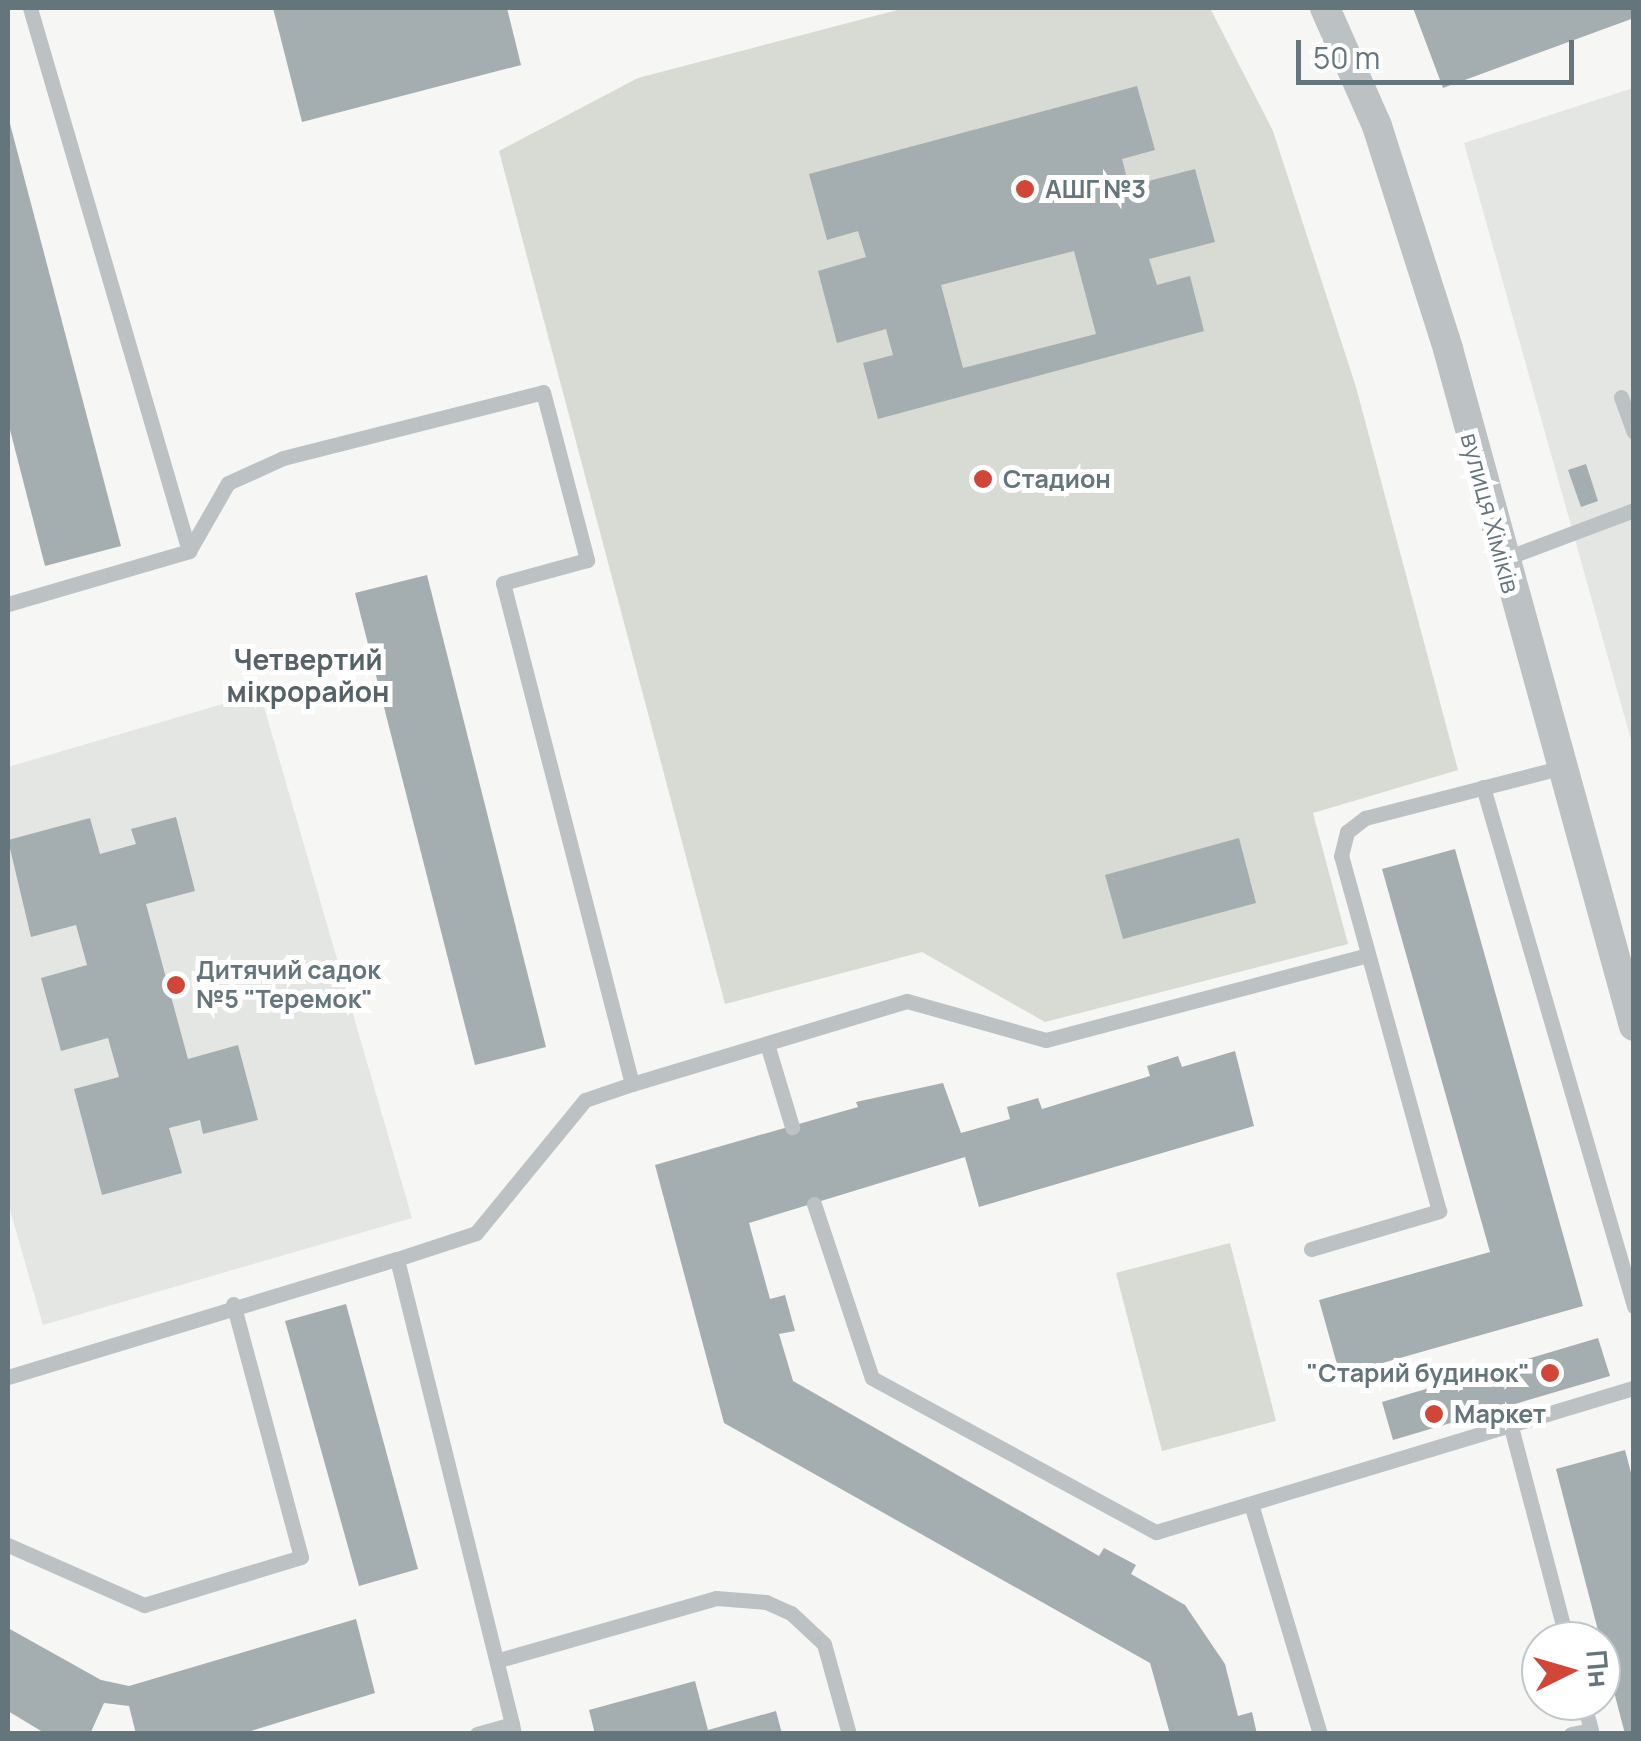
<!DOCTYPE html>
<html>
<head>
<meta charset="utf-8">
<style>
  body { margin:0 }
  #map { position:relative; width:1641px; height:1741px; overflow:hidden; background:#f6f6f4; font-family:Manrope,sans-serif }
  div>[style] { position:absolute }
  .built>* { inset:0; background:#e4e6e4 }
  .green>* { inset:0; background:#d7dbd3 }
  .building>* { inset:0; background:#a4adb0 }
  .lane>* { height:15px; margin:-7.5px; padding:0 7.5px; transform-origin:7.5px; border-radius:7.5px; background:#bcc1c3 }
  .street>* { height:30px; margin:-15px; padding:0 15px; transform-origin:15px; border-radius:15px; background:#bcc1c3 }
  .dots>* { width:28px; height:28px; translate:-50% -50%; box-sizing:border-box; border:5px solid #fff; border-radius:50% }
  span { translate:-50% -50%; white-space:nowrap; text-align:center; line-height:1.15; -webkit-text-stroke:10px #fff; paint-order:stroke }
  .poi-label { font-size:25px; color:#65757c; font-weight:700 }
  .left { translate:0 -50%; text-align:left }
  .right { translate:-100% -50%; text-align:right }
  .street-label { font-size:25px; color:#65757c }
  .neighbourhood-label { font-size:28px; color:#566267; font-weight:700 }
  .frame { position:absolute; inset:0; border:10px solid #65757c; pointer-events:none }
  .north { position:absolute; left:1521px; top:1621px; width:100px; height:100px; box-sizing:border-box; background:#fff; border:2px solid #c1c8cb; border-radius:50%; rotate:85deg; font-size:28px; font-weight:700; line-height:40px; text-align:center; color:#65757c }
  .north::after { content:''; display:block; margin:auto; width:35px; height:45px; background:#d0473a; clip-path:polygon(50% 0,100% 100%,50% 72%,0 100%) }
  .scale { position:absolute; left:1296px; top:40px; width:278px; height:45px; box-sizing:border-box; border:5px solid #65757c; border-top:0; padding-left:12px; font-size:30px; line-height:35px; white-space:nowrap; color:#65757c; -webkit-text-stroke:8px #fff; paint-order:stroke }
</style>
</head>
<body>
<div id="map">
  <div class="built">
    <i style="clip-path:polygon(1633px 88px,1633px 747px,1464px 143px)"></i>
    <i style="clip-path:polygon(260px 693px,412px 1218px,43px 1325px,8px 1203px,8px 767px)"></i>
  </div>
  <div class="green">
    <i style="clip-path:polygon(905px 8px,1210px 8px,1273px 131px,1356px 387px,1458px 770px,1313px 813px,1348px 944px,1045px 1022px,922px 952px,725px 1004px,499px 151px,638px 78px)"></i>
    <i style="clip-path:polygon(1230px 1243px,1276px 1421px,1162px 1451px,1116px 1273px)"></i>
  </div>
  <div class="building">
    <i style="clip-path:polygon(273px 8px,507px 8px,521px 65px,302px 122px)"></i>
    <i style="clip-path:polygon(1413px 8px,1634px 8px,1634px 18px,1443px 88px)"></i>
    <i style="clip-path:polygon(evenodd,1137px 86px,1155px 150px,1122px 159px,1129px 186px,1195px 169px,1215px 242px,1149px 259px,1157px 285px,1190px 276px,1204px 331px,878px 419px,863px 363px,893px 355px,886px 329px,837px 343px,818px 271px,866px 257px,858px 231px,827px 240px,809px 174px,1137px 86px,1074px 251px,1096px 334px,963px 368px,941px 285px,1074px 251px)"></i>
    <i style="clip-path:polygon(9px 120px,121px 546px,45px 566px,8px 422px)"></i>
    <i style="clip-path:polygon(1586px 464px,1598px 501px,1581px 507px,1568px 470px)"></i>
    <i style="clip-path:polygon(427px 575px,546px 1047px,475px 1065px,355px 593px)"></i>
    <i style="clip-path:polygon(176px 817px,195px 891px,146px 904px,188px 1059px,238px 1045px,258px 1120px,203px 1134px,200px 1120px,169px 1128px,182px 1173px,102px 1195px,74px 1089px,119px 1077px,108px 1038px,61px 1051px,41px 978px,87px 965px,76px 925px,31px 937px,8px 840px,90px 818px,100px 854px,136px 844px,131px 829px)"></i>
    <i style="clip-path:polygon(1239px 838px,1256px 903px,1123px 939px,1105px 875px)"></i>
    <i style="clip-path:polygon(1455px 849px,1583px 1306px,1340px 1375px,1319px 1300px,1490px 1252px,1382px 869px)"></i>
    <i style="clip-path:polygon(1235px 1051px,1254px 1126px,979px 1207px,965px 1157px,749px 1223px,770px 1299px,785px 1295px,795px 1331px,779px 1334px,793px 1381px,1099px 1556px,1104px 1548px,1136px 1565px,1131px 1574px,1185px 1605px,1225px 1664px,1238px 1716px,1252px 1712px,1257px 1734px,1170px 1734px,1150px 1663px,724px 1423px,655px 1165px,858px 1107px,856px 1102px,943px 1083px,961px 1133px,1010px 1119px,1007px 1107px,1038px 1098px,1042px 1109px,1150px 1076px,1147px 1066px,1178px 1056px,1182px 1067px)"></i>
    <i style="clip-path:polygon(346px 1304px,418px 1569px,359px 1586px,285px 1321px)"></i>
    <i style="clip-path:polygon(1598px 1338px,1610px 1376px,1393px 1440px,1382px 1402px)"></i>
    <i style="clip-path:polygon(1625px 1450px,1634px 1484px,1634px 1734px,1625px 1734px,1556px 1469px)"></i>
    <i style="clip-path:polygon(356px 1619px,375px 1693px,241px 1734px,136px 1734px,129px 1706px,104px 1703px,90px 1734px,46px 1734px,8px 1711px,8px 1628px,101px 1680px,129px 1686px)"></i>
    <i style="clip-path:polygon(695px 1681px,708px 1730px,776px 1711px,782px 1734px,595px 1734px,589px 1710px)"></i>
  </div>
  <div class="lane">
    <i style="left:30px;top:8px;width:566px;rotate:73.68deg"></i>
    <i style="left:1621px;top:397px;width:37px;rotate:70deg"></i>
    <i style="left:1501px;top:560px;width:142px;rotate:-20.6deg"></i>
    <i style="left:8px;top:604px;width:189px;rotate:-16.3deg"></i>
    <i style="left:189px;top:551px;width:78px;rotate:-60.2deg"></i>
    <i style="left:228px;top:483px;width:60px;rotate:-24.4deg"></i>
    <i style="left:283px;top:458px;width:268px;rotate:-14.2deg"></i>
    <i style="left:543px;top:392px;width:174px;rotate:75.3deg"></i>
    <i style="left:587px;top:560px;width:87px;rotate:164.7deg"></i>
    <i style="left:503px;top:583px;width:517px;rotate:75.56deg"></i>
    <i style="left:632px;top:1084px;width:287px;rotate:-16.8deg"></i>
    <i style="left:907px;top:1001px;width:144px;rotate:15.7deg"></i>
    <i style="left:1046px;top:1040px;width:332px;rotate:-14.8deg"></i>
    <i style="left:1483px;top:787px;width:541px;rotate:73.78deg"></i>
    <i style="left:767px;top:1044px;width:87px;rotate:73.2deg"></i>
    <i style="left:814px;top:1204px;width:183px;rotate:71.6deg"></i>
    <i style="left:872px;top:1378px;width:323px;rotate:28.5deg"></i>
    <i style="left:1156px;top:1532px;width:499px;rotate:-16.8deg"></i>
    <i style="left:1311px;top:1249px;width:134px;rotate:-16.5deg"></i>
    <i style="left:1439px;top:1211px;width:368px;rotate:-105.4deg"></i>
    <i style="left:1341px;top:856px;width:25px;rotate:-76deg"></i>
    <i style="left:1347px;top:832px;width:23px;rotate:-38deg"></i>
    <i style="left:1365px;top:818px;width:201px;rotate:-14.4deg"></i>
    <i style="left:8px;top:1377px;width:407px;rotate:-16.9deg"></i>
    <i style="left:1510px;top:1423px;width:225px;rotate:75.3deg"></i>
    <i style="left:1251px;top:1504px;width:240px;rotate:73.3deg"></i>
    <i style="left:8px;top:1545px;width:149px;rotate:23.8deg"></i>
    <i style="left:144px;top:1605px;width:164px;rotate:-17deg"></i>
    <i style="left:301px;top:1557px;width:262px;rotate:-105deg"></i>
    <i style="left:499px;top:1660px;width:226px;rotate:-15.9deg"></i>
    <i style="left:716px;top:1598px;width:50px;rotate:4.6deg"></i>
    <i style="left:766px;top:1602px;width:27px;rotate:24deg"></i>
    <i style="left:791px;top:1613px;width:45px;rotate:43.2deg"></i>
    <i style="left:824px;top:1644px;width:93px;rotate:74.5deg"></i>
    <i style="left:512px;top:1724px;width:479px;rotate:-103.9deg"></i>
    <i style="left:397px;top:1259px;width:83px;rotate:-18.2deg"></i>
    <i style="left:476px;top:1233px;width:172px;rotate:-50.7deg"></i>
    <i style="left:585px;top:1100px;width:50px;rotate:-18.8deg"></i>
    <i style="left:477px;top:1734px;width:36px;rotate:-16deg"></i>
    <i style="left:512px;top:1724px;width:10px;rotate:79deg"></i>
    <i style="left:1571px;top:1734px;width:20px;rotate:-11deg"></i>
    <i style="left:1591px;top:1730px;width:30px;rotate:-105deg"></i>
  </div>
  <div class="street">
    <i style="left:1325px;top:8px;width:129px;rotate:66.2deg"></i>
    <i style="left:1377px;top:126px;width:234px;rotate:72.3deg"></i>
    <i style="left:1448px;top:349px;width:702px;rotate:74.64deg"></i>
  </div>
  <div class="dots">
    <i style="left:1025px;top:189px;background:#d0473a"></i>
    <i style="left:983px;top:479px;background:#d0473a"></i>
    <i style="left:176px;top:985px;background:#d0473a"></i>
    <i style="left:1550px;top:1373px;background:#d0473a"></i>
    <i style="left:1434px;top:1414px;background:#d0473a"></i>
  </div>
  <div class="poi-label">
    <span class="left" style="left:1045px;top:189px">АШГ №3</span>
    <span class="left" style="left:1003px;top:479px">Стадион</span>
    <span class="left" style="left:196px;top:985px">Дитячий садок<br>№5 "Теремок"</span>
    <span class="right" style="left:1530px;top:1373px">"Старий будинок"</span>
    <span class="left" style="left:1454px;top:1414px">Маркет</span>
  </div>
  <div class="street-label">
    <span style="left:1490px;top:513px;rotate:75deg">вулиця Хіміків</span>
  </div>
  <div class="neighbourhood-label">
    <span style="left:308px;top:675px">Четвертий<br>мікрорайон</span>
  </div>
  <div class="frame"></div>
  <div class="north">Пн</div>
  <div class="scale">50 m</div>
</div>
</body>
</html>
